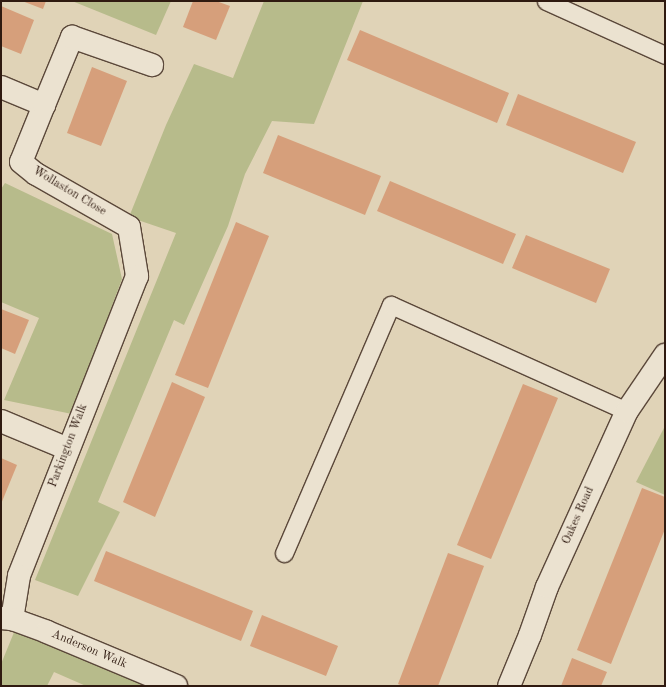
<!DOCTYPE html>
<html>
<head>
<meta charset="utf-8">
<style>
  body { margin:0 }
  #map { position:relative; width:666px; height:687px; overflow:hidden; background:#e0d3b7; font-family:"Old Standard TT",serif }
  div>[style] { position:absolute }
  .green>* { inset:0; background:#b7bb8b }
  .building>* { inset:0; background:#d69f7b }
  .roads { filter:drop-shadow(1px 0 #5b483a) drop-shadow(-1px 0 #5b483a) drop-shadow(0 1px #5b483a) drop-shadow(0 -1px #5b483a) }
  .service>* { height:17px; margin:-8.5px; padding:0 8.5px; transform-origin:8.5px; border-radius:8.5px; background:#ebe2d0 }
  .minor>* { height:22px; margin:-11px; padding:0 11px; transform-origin:11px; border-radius:11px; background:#ebe2d0 }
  span { translate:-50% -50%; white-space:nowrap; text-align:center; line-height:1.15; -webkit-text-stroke:3px #ebe2d0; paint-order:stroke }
  .street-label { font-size:12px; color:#2f1a10 }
  .frame { position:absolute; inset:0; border:2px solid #2f1a10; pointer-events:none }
</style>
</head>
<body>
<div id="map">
  <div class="green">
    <i style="clip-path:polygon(72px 1px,171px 1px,156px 35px)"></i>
    <i style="clip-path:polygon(264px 1px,363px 1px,314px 124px,272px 121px,245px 174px,228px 226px,184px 325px,174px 320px,98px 502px,120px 512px,78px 596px,35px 580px,176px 233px,129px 217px,166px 125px,194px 64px,233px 78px)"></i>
    <i style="clip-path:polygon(5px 183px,112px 234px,122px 279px,72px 414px,4px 400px,39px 318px,1px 302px,1px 189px)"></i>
    <i style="clip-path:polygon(665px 426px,665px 495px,636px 482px)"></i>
    <i style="clip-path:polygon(15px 630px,151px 686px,86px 686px,54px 672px,47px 686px,1px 686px,1px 664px)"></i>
  </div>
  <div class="building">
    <i style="clip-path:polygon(22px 1px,46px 1px,43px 9px)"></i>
    <i style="clip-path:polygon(193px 1px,216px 1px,230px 6px,216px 40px,183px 27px)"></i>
    <i style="clip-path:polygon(1px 6px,34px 20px,21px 54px,1px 46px)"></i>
    <i style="clip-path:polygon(360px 30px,509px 93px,497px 123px,347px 60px)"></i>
    <i style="clip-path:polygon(92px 67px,127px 81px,101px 146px,67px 133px)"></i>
    <i style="clip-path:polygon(518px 94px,636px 142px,623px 173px,506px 125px)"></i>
    <i style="clip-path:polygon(278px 135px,381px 176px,365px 215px,263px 173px)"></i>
    <i style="clip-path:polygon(390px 181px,516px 234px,503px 264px,377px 211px)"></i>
    <i style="clip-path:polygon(236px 222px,269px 236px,208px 388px,175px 375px)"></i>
    <i style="clip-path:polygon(526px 235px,610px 269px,596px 303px,512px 268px)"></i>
    <i style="clip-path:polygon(1px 309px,29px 320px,15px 354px,1px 348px)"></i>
    <i style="clip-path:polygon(172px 382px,205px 397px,155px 517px,123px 502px)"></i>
    <i style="clip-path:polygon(523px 384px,558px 398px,491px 559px,457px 545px)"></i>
    <i style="clip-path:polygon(1px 458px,17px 465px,1px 504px)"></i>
    <i style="clip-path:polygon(642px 488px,665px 497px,665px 529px,611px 664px,577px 650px)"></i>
    <i style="clip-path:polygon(106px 551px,253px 611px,241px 641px,94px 581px)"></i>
    <i style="clip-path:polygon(448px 553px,484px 566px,438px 686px,403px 686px,398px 684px)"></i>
    <i style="clip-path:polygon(262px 615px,338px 646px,326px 676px,250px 646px)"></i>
    <i style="clip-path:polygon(572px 658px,607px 672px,601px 686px,561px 686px)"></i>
  </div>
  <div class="roads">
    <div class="service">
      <i style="left:546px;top:1px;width:131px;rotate:24.4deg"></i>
      <i style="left:284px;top:553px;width:270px;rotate:-66.7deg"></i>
      <i style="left:391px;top:305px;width:259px;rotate:24.2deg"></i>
    </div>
    <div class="minor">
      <i style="left:1px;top:87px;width:47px;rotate:22.7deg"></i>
      <i style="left:44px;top:105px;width:61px;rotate:112deg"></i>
      <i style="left:21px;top:162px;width:19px;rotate:39deg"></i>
      <i style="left:36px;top:174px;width:107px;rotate:29.7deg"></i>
      <i style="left:129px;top:227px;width:50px;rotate:80.7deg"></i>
      <i style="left:137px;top:276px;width:322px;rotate:111.5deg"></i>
      <i style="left:19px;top:576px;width:44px;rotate:99.2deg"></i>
      <i style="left:44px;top:105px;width:74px;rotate:-67.6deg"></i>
      <i style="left:72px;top:37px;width:85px;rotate:19.3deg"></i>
      <i style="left:1px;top:421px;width:73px;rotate:22.7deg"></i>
      <i style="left:1px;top:618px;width:11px;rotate:5deg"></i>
      <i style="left:12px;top:619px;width:37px;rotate:20deg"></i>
      <i style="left:47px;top:632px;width:140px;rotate:22.7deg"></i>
      <i style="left:509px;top:686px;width:55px;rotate:-67.6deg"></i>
      <i style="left:530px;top:635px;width:51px;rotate:-70.5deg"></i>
      <i style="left:547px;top:587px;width:193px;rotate:-65.6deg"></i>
      <i style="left:627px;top:411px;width:68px;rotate:-55.8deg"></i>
    </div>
  </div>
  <div class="street-label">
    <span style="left:69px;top:192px;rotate:31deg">Wollaston Close</span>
    <span style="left:69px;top:446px;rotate:-69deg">Parkington Walk</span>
    <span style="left:579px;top:516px;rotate:-66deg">Oakes Road</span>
    <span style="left:89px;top:650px;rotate:23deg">Anderson Walk</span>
  </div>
  <div class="frame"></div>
</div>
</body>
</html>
